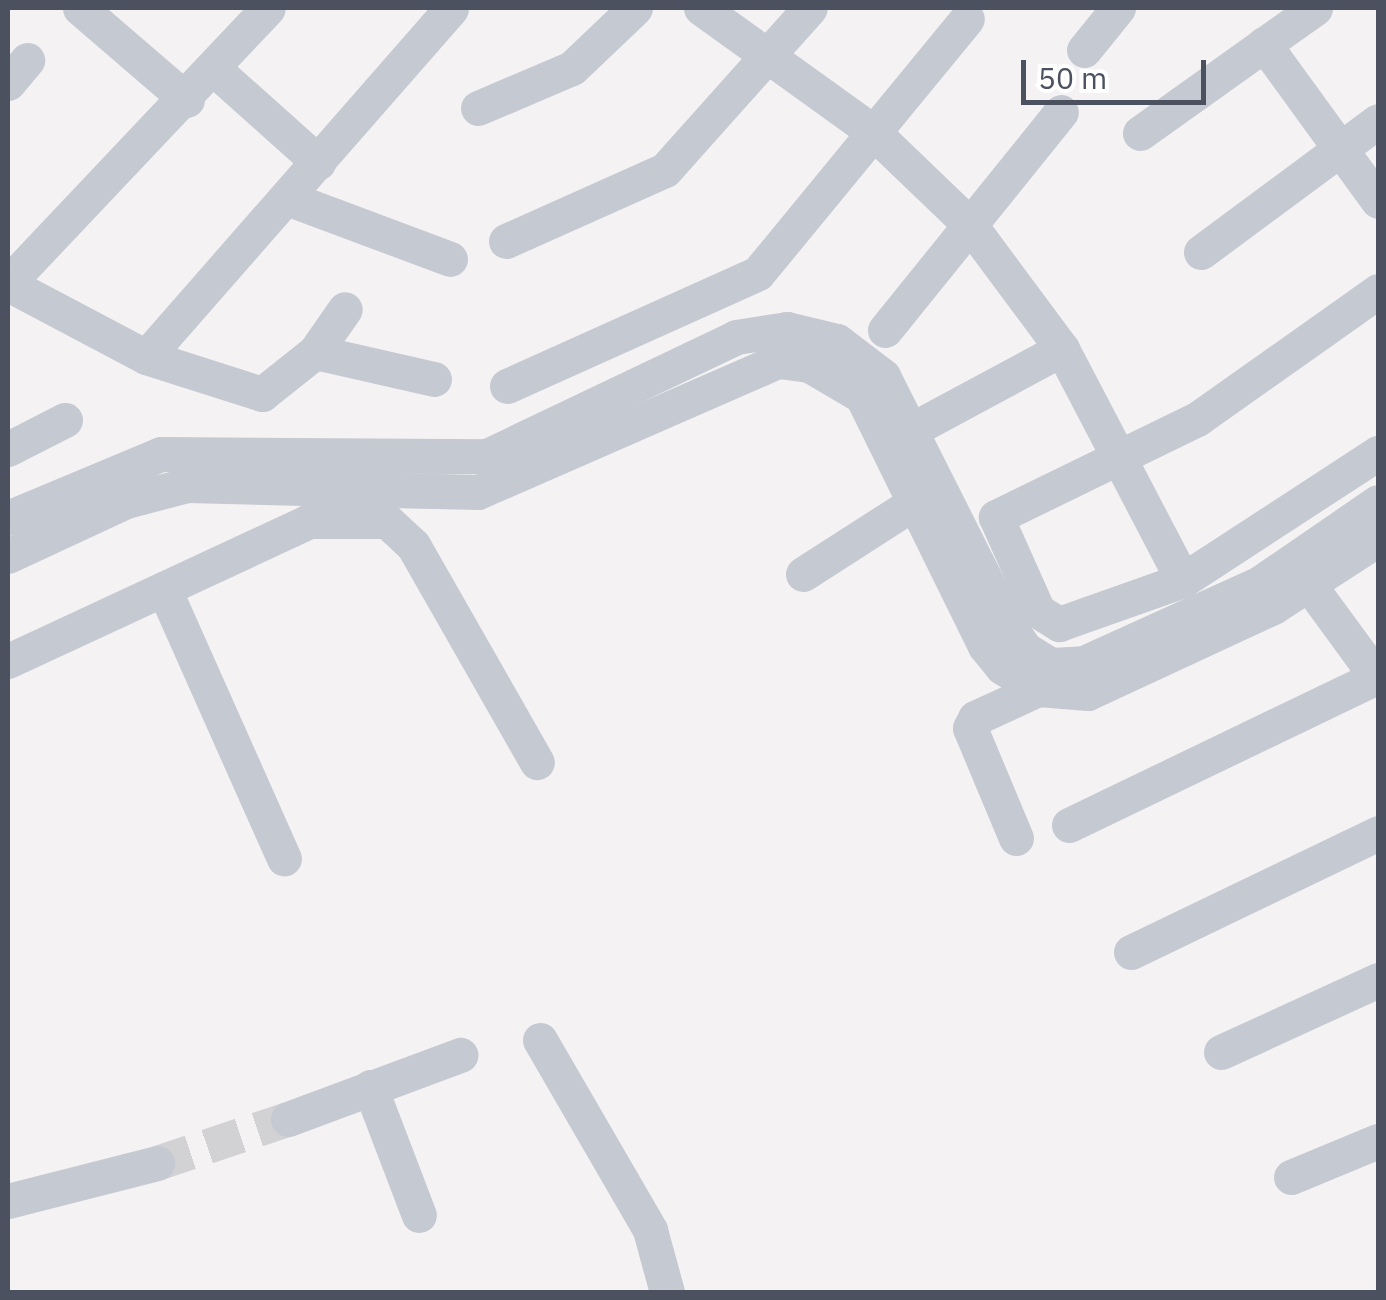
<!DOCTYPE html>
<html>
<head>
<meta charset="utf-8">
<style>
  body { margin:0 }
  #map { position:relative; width:1386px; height:1300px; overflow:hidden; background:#f4f2f2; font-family:"IBM Plex Sans",sans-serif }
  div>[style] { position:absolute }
  .minor-tunnel>* { height:35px; margin-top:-17.5px; transform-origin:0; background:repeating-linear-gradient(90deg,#d2d2d4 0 35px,transparent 0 53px) }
  .minor>* { height:35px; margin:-17.5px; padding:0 17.5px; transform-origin:17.5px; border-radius:17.5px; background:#c4c9d2 }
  span { translate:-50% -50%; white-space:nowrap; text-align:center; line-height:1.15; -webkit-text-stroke:8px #fff; paint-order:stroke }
  .frame { position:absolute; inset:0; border:10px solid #4b515e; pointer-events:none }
  .scale { position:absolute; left:1021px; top:60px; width:185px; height:45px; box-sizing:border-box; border:5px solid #4b515e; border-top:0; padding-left:12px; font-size:30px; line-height:35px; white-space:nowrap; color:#4b515e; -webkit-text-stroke:8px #fff; paint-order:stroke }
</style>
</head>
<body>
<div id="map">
  <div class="minor-tunnel">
    <i style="left:157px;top:1163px;width:138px;rotate:-18.6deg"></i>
  </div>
  <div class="minor">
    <i style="left:80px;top:8px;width:141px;rotate:40.7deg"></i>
    <i style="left:701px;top:8px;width:209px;rotate:35.7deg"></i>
    <i style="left:871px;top:130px;width:137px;rotate:43.8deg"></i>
    <i style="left:970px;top:225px;width:154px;rotate:53.4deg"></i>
    <i style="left:1062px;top:349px;width:261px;rotate:62.4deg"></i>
    <i style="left:1264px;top:44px;width:194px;rotate:54deg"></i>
    <i style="left:1084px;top:50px;width:54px;rotate:-51deg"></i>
    <i style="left:214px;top:69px;width:140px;rotate:41.8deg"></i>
    <i style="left:8px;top:83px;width:30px;rotate:-50deg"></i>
    <i style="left:478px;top:108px;width:102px;rotate:-23.1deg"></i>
    <i style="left:572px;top:68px;width:87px;rotate:-43.6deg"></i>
    <i style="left:1140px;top:133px;width:215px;rotate:-35.5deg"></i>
    <i style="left:287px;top:198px;width:174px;rotate:20.5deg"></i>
    <i style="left:506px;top:241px;width:174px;rotate:-24.1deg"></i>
    <i style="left:665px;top:170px;width:217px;rotate:-48.2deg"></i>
    <i style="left:1201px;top:252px;width:220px;rotate:-36.5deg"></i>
    <i style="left:8px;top:283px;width:378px;rotate:-46.6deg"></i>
    <i style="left:10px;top:285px;width:154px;rotate:27.9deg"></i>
    <i style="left:146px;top:357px;width:122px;rotate:17.7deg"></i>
    <i style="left:262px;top:394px;width:68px;rotate:-38.4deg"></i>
    <i style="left:315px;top:352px;width:52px;rotate:-55.1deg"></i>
    <i style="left:1378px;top:291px;width:222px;rotate:144.7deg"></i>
    <i style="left:1197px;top:419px;width:224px;rotate:154deg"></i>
    <i style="left:996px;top:517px;width:103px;rotate:65.9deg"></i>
    <i style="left:1038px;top:611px;width:25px;rotate:32deg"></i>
    <i style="left:1059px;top:624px;width:132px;rotate:-19.5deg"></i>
    <i style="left:1183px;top:580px;width:233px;rotate:-33.1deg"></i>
    <i style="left:885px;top:330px;width:280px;rotate:-51.1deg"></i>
    <i style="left:315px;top:352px;width:122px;rotate:12.8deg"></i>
    <i style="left:146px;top:357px;width:463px;rotate:-48.8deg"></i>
    <i style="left:507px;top:386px;width:275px;rotate:-24.2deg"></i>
    <i style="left:758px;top:273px;width:329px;rotate:-50.6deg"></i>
    <i style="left:915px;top:428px;width:167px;rotate:-28.3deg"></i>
    <i style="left:8px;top:449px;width:64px;rotate:-27deg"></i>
    <i style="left:8px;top:518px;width:166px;rotate:-22.7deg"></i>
    <i style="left:161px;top:454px;width:326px;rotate:0.4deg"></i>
    <i style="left:487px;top:456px;width:276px;rotate:-25.5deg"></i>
    <i style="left:736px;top:337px;width:52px;rotate:-8.9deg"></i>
    <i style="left:787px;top:329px;width:51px;rotate:13.5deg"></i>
    <i style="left:837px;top:341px;width:58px;rotate:37.3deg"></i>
    <i style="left:883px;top:376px;width:280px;rotate:63.3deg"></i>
    <i style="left:1009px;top:626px;width:28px;rotate:55deg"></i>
    <i style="left:1025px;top:649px;width:31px;rotate:32deg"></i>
    <i style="left:1051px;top:665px;width:33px;rotate:-3deg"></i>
    <i style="left:1084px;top:663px;width:193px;rotate:-24.4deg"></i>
    <i style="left:1260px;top:583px;width:143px;rotate:-34.5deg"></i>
    <i style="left:8px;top:556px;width:130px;rotate:-25deg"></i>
    <i style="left:126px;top:501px;width:63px;rotate:-14.7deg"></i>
    <i style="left:187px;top:485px;width:291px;rotate:1.4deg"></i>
    <i style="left:478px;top:492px;width:327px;rotate:-23.6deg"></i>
    <i style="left:778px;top:361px;width:31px;rotate:7deg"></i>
    <i style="left:809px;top:365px;width:61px;rotate:30.3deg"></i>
    <i style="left:862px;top:396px;width:279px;rotate:63.8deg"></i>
    <i style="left:985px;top:646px;width:27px;rotate:51deg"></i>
    <i style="left:1002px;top:667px;width:42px;rotate:31.4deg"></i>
    <i style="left:1038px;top:689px;width:50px;rotate:4.6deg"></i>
    <i style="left:1088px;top:693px;width:204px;rotate:-24.9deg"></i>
    <i style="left:1273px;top:607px;width:125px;rotate:-32.9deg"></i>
    <i style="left:803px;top:574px;width:133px;rotate:-32.7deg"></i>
    <i style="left:1310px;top:586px;width:115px;rotate:53.8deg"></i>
    <i style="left:164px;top:589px;width:295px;rotate:66deg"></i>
    <i style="left:8px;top:661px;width:332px;rotate:-24.9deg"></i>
    <i style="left:309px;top:521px;width:78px"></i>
    <i style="left:387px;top:521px;width:35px;rotate:43deg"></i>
    <i style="left:413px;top:545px;width:250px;rotate:60.3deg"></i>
    <i style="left:1069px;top:825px;width:342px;rotate:-25.7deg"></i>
    <i style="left:1016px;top:838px;width:119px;rotate:-112.7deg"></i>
    <i style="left:970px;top:728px;width:11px;rotate:-63deg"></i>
    <i style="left:975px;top:718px;width:69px;rotate:-24.7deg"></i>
    <i style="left:1131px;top:952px;width:274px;rotate:-25.7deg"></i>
    <i style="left:540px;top:1040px;width:220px;rotate:59.9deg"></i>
    <i style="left:650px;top:1230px;width:64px;rotate:74.7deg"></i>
    <i style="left:1221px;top:1052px;width:173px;rotate:-24.6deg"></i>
    <i style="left:370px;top:1087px;width:137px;rotate:69.1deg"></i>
    <i style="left:288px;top:1119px;width:184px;rotate:-20.4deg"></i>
    <i style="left:1291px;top:1177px;width:94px;rotate:-22.5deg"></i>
    <i style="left:8px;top:1201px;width:154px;rotate:-14.3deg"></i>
  </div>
  <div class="frame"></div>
  <div class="scale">50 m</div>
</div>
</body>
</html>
